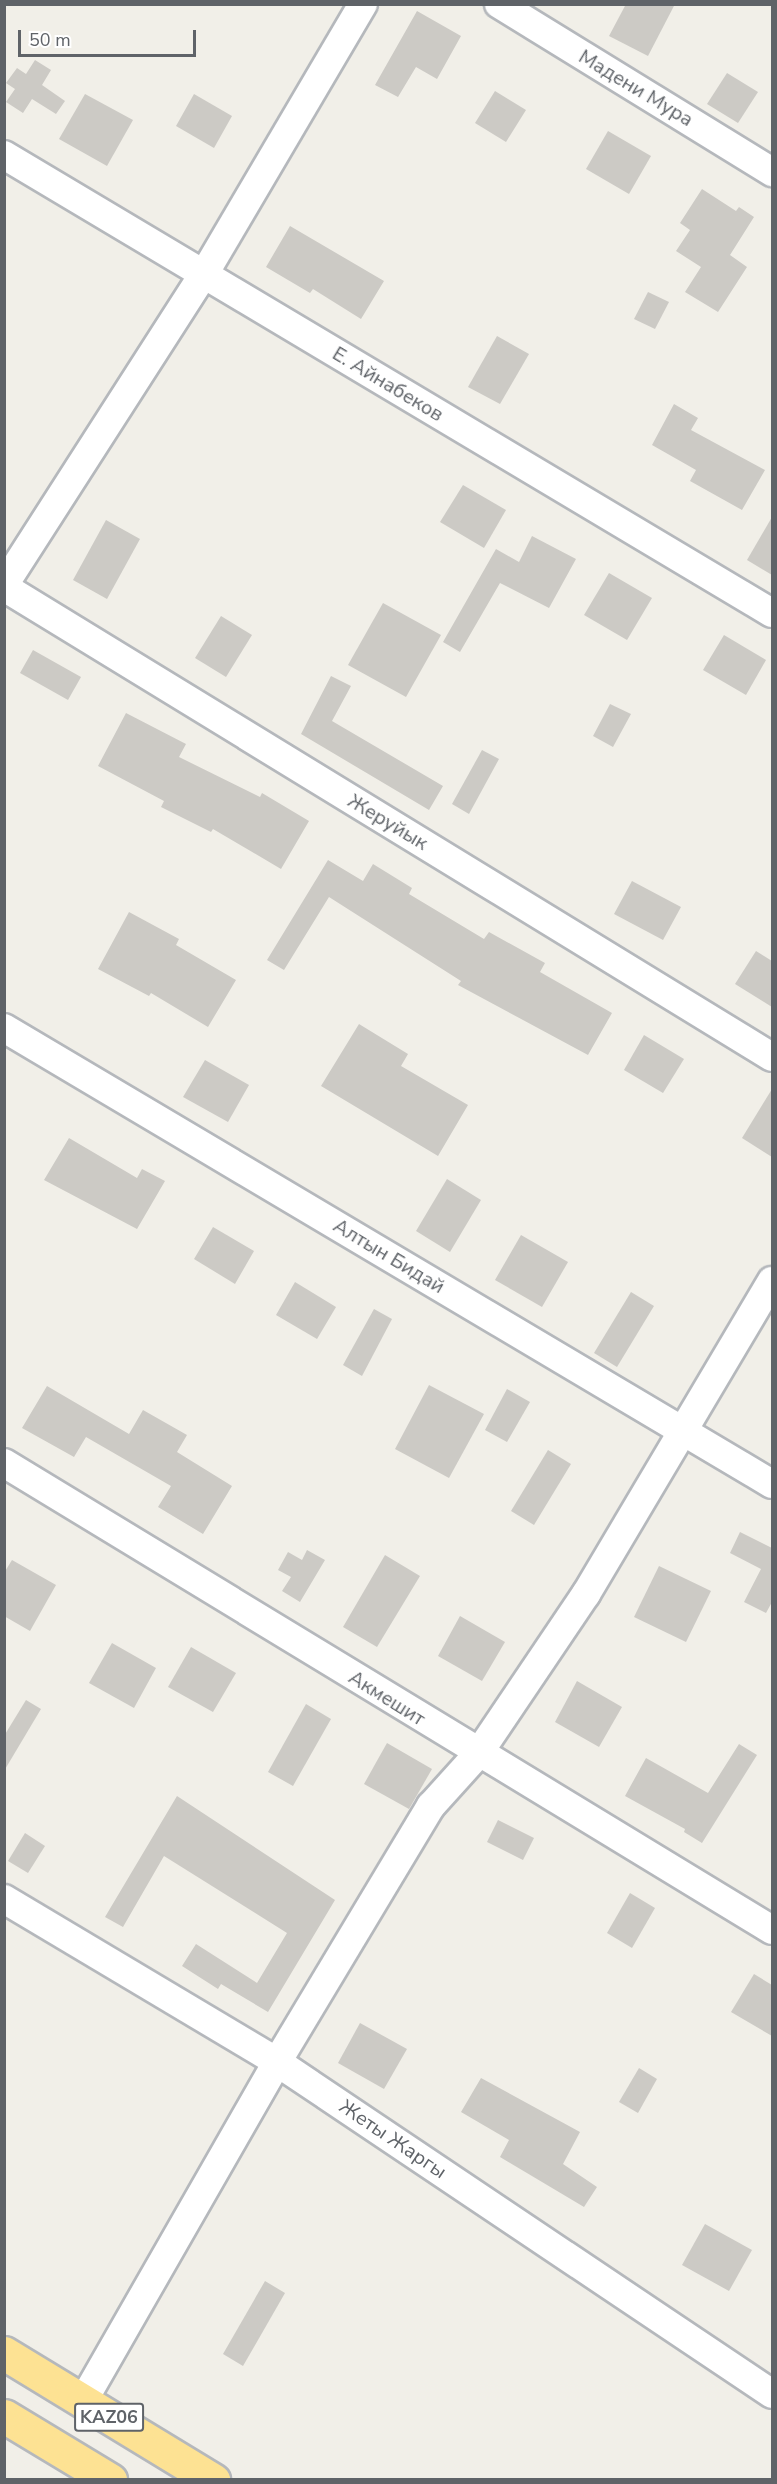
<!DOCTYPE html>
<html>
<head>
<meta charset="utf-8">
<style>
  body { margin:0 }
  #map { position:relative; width:777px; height:2484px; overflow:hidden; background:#f1efe8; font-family:"Nunito Sans",sans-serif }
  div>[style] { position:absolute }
  .building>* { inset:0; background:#cccac5 }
  .roads { filter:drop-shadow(2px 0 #b5b8bc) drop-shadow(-2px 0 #b5b8bc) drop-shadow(0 2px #b5b8bc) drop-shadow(0 -2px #b5b8bc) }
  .minor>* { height:28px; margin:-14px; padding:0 14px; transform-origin:14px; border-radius:14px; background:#fff }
  .highway>* { height:33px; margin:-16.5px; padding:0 16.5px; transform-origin:16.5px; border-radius:16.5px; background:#fde293 }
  span { translate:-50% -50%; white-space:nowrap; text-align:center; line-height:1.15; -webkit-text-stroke:6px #fff; paint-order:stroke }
  .shield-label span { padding:2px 4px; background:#fff; border:2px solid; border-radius:4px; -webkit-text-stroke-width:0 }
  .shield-label { font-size:18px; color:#5f6368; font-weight:700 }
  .street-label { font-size:20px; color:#5f6368 }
  .frame { position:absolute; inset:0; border:6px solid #5f6368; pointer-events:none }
  .scale { position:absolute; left:18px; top:30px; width:178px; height:27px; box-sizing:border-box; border:3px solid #5f6368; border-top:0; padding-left:8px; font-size:18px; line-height:21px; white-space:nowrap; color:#5f6368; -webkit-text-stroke:4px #fff; paint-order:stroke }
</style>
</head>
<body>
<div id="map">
  <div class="building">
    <i style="clip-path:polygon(626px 4px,675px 4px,648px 56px,609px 36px)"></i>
    <i style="clip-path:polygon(417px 11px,461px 36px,437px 79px,416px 67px,398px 97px,375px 85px)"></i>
    <i style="clip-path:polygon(35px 60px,51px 70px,42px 85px,65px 101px,56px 114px,32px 99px,23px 113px,6px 102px,15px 89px,6px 83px,17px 68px,26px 74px)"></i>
    <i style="clip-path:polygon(727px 73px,758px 92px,738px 123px,707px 104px)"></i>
    <i style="clip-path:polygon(495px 91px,526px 110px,506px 142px,475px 123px)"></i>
    <i style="clip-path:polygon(85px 94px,133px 120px,107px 166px,59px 139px)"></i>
    <i style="clip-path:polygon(194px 94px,232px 116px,214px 148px,176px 126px)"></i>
    <i style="clip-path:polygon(608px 131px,651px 156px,629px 194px,586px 169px)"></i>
    <i style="clip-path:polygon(702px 189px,736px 211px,739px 207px,754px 217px,730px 255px,747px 267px,718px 312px,685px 292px,701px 267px,676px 251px,690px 230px,680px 223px)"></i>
    <i style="clip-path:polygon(290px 226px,384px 281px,361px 319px,313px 289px,310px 293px,266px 267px)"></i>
    <i style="clip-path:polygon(648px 292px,669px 302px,655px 329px,634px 319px)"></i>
    <i style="clip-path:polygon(497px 336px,529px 354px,500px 404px,468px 387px)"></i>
    <i style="clip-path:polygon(674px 404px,698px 418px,691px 430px,765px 470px,742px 510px,690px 481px,696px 470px,652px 445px)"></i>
    <i style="clip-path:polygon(463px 485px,506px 510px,484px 548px,440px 522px)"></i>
    <i style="clip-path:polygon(772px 517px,772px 575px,747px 560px)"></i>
    <i style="clip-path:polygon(106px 520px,140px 539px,107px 599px,73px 580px)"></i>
    <i style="clip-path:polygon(532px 536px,576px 559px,549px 608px,500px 583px,460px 652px,443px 642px,496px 549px,519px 562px)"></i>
    <i style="clip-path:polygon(609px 573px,652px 598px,627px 640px,584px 615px)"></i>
    <i style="clip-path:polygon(383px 603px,441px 635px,406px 697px,348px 665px)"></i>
    <i style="clip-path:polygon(221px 616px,252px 635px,226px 677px,195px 658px)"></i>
    <i style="clip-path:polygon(724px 635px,766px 660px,746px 695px,703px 670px)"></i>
    <i style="clip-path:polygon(33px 650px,81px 677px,68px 700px,20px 673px)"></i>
    <i style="clip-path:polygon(331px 676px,351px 686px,332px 721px,443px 786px,429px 810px,301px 734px)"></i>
    <i style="clip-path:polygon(610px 704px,631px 714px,613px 747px,593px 736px)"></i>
    <i style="clip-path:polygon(126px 713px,186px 744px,179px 757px,260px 797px,262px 793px,309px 821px,281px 869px,213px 829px,211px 832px,161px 807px,164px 801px,98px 766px)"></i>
    <i style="clip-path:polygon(482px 750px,499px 759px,469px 814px,452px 804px)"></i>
    <i style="clip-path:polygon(328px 860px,363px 881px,373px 864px,412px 888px,409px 894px,484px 939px,489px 932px,545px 963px,540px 972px,612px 1013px,588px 1055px,458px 985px,461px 981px,329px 897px,284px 970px,267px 960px)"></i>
    <i style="clip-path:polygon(632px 881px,681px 907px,663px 940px,614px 914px)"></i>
    <i style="clip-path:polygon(129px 912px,179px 939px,176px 945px,236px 980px,208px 1027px,151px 993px,149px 996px,98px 969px)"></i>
    <i style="clip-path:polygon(756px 951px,772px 961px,772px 1007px,735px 984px)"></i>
    <i style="clip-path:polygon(359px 1024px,408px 1054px,401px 1066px,468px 1105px,438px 1156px,321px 1086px)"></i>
    <i style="clip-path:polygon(644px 1035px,684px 1059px,663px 1093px,624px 1070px)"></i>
    <i style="clip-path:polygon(205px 1060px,249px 1085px,228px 1122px,183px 1097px)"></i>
    <i style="clip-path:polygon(772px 1089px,772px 1157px,742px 1138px)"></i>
    <i style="clip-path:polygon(69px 1138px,137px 1178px,142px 1169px,165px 1181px,137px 1229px,44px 1180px)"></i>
    <i style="clip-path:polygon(447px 1179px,481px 1200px,450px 1252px,416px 1231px)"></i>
    <i style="clip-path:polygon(213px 1227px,254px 1251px,235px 1284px,194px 1259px)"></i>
    <i style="clip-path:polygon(521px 1235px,568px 1262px,542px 1307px,495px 1280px)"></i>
    <i style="clip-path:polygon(295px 1282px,336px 1307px,317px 1339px,276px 1315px)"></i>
    <i style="clip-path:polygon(631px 1292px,654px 1306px,617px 1367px,594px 1353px)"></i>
    <i style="clip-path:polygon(374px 1309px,392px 1319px,362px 1376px,343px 1365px)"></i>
    <i style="clip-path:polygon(429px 1385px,484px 1414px,449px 1478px,395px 1449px)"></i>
    <i style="clip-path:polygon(47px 1386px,129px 1434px,143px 1410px,187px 1435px,177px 1452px,232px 1486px,203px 1534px,158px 1507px,171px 1486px,86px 1437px,74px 1457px,22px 1428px)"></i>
    <i style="clip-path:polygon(507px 1389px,530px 1402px,507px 1442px,485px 1430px)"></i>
    <i style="clip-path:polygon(548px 1450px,571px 1464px,534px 1525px,511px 1511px)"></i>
    <i style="clip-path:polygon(740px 1532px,772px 1548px,772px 1602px,766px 1613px,744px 1602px,761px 1569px,730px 1553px)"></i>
    <i style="clip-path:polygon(307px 1550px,325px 1560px,300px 1602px,282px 1591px,291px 1577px,278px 1570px,288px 1552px,302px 1560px)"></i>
    <i style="clip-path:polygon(385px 1555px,420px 1576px,377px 1647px,343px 1627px)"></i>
    <i style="clip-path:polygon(12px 1560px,56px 1585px,30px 1631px,4px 1616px,4px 1573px)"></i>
    <i style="clip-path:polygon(659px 1566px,711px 1591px,686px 1642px,634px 1617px)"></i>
    <i style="clip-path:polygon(460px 1616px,505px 1642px,482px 1681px,438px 1656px)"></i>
    <i style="clip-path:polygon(112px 1643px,156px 1668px,134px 1708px,89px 1683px)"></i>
    <i style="clip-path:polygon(191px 1647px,236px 1673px,213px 1712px,168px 1687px)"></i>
    <i style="clip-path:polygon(577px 1681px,622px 1707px,599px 1747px,555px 1722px)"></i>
    <i style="clip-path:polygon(26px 1700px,41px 1709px,4px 1771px,4px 1736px)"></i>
    <i style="clip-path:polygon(306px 1704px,331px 1719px,293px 1786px,268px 1772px)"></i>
    <i style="clip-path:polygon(387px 1743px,432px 1769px,409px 1809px,364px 1784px)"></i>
    <i style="clip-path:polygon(739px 1744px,757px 1755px,702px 1843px,684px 1832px,685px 1829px,625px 1796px,646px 1758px,708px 1793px)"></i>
    <i style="clip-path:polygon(177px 1796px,335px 1900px,268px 2012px,221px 1984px,218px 1989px,182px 1966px,196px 1944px,257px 1983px,287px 1933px,164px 1856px,123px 1927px,105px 1917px)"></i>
    <i style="clip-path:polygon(498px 1820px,534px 1838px,523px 1860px,487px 1842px)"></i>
    <i style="clip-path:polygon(25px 1833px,45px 1846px,28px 1873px,8px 1861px)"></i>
    <i style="clip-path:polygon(630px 1893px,655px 1908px,632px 1948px,607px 1933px)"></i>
    <i style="clip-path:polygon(754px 1974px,772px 1985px,772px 2036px,731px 2012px)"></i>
    <i style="clip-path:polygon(360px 2023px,407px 2049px,384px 2089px,338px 2063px)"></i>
    <i style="clip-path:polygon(639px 2068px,657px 2079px,638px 2113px,619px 2102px)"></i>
    <i style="clip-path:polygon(481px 2078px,580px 2132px,563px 2164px,597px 2187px,584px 2207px,500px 2157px,509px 2140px,461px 2112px)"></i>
    <i style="clip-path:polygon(705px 2224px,752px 2250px,729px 2291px,682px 2265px)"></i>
    <i style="clip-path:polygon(265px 2281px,285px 2293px,243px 2366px,223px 2354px)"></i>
  </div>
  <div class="roads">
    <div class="minor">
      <i style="left:499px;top:4px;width:321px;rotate:31.6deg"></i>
      <i style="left:4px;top:155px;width:894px;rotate:30.81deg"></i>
      <i style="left:4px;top:585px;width:370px;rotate:-57.3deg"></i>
      <i style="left:204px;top:274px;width:313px;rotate:-59.5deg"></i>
      <i style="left:4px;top:587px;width:900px;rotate:31.47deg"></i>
      <i style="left:4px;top:1028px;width:893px;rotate:30.7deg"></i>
      <i style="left:4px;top:1463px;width:899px;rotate:31.3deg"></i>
      <i style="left:4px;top:1899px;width:318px;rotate:30.8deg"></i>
      <i style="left:277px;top:2062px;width:596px;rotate:33.85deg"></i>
      <i style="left:83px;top:2401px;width:391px;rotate:-60.2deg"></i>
      <i style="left:277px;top:2062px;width:299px;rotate:-59deg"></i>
      <i style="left:431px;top:1806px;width:70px;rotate:-47.9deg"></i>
      <i style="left:478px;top:1754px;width:193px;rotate:-56deg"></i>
      <i style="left:586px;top:1594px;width:364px;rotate:-59.3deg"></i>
    </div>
    <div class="highway">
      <i style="left:4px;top:2353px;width:245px;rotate:31.3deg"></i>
      <i style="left:4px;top:2416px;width:124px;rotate:31.1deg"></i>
    </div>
  </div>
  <div class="shield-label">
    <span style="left:109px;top:2417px">KАZ06</span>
  </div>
  <div class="street-label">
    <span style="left:636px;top:88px;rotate:31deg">Мадени Мура</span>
    <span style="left:388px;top:384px;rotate:31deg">Е. Айнабеков</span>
    <span style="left:388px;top:822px;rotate:31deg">Жеруйык</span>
    <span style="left:389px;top:1256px;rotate:31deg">Алтын Бидай</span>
    <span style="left:387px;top:1698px;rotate:32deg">Акмешит</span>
    <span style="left:393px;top:2139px;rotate:34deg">Жеты Жаргы</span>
  </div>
  <div class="frame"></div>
  <div class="scale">50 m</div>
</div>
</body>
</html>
